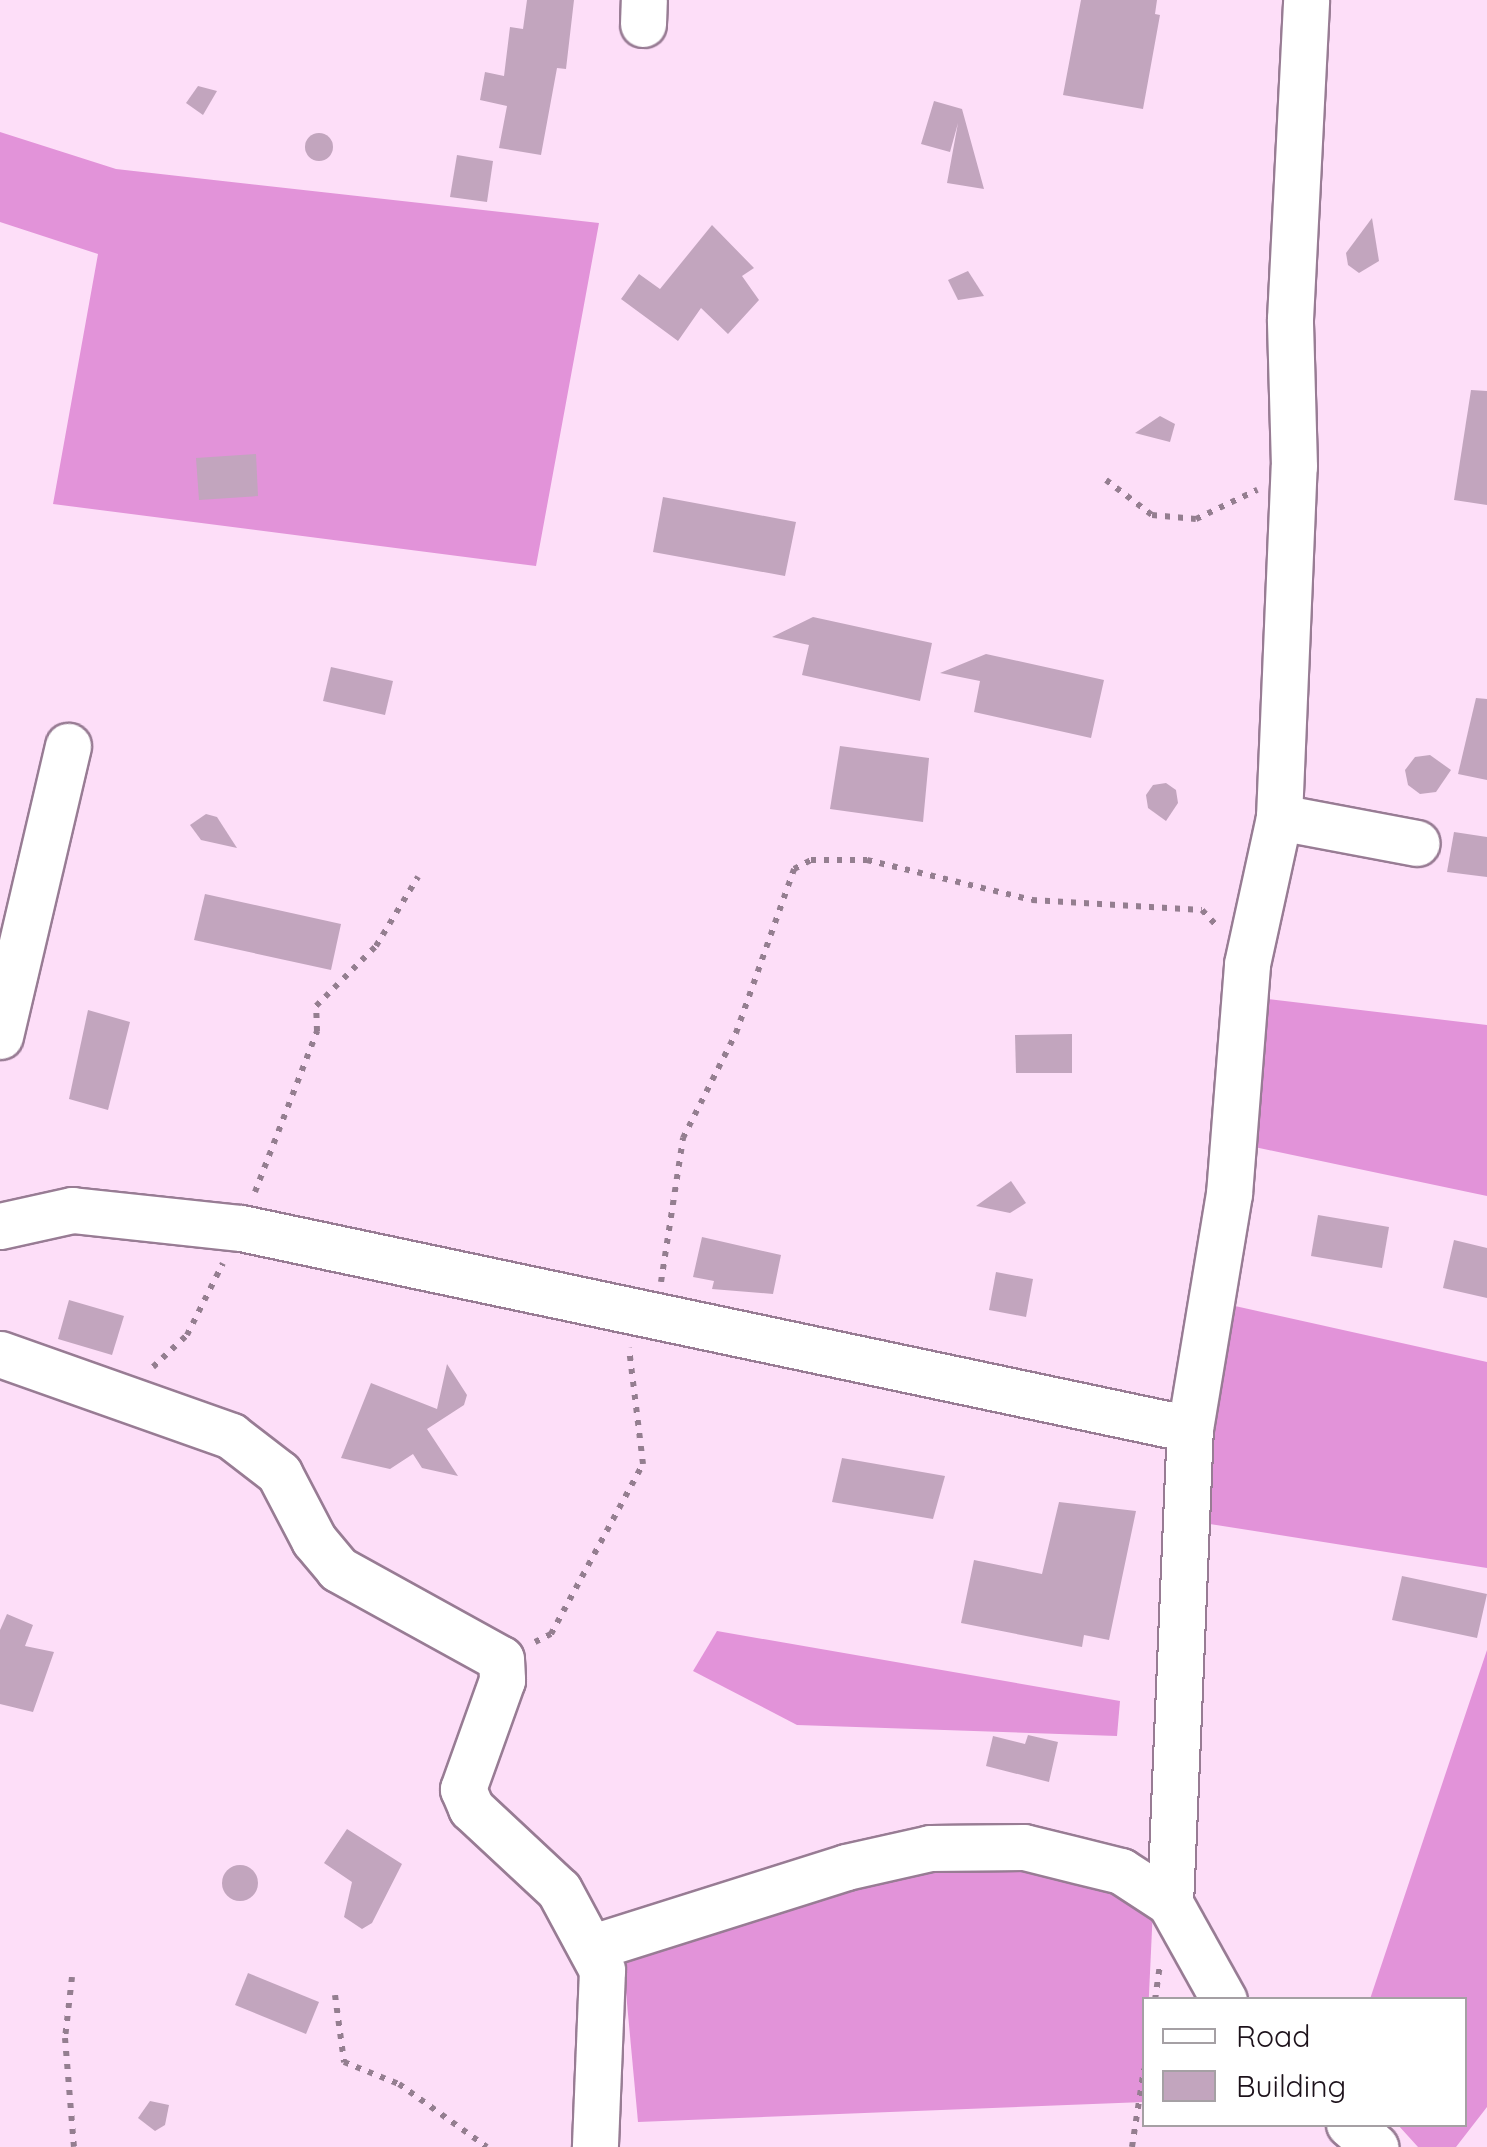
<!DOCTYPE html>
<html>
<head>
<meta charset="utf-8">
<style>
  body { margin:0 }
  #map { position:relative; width:1487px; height:2147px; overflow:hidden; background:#fddef8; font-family:Quicksand,sans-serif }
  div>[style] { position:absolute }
  .forest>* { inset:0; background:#e293d9 }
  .building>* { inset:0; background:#c2a5be }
  .round { border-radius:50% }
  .path>* { height:6px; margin-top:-3px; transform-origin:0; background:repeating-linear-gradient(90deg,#947e90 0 5px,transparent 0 13px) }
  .roads { filter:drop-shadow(2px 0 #987c94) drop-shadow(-2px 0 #987c94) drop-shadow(0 2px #987c94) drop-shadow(0 -2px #987c94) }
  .minor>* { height:45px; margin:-22.5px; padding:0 22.5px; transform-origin:22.5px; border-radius:22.5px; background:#fff }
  span { translate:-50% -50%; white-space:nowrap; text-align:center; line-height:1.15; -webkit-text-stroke:8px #fff; paint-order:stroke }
  .legend { position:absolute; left:1142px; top:1997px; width:325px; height:130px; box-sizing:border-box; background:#fff; border:2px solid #a5a0a4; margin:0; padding:12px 18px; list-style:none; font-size:30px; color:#1d121b }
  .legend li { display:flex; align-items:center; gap:20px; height:50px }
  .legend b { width:50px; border:2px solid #a5a0a4 }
</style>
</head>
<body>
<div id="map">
  <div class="forest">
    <i style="clip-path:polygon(0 132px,116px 169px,599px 223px,536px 566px,53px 504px,98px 254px,0 222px)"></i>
    <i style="clip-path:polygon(1267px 999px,1487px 1025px,1487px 1196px,1245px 1145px)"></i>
    <i style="clip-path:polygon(1217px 1302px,1487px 1362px,1487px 1568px,1191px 1521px)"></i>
    <i style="clip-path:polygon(717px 1631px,1120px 1701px,1117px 1736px,797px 1725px,693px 1671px)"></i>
    <i style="clip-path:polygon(1487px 1650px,1487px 2107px,1456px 2147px,1418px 2147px,1398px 2125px,1464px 2124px,1464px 2000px,1370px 1999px)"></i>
    <i style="clip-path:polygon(983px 1844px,1153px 1908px,1144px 2102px,638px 2122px,623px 1960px)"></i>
  </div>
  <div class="building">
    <i style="clip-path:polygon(527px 0,574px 0,566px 69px,557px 68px,541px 155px,499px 148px,507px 106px,480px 100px,485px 72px,504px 76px,510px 27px,523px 29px)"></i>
    <i style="clip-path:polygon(1081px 0,1157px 0,1155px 14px,1160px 15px,1143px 109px,1063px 95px)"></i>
    <i style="clip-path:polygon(198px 86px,217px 91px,203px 115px,186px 103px)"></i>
    <i style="clip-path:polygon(934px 101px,962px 109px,984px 189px,947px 183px,958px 123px,950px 152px,921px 144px)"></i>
    <i class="round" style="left:305px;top:133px;width:28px;height:28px"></i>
    <i style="clip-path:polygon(457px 155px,493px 161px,487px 202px,450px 197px)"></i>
    <i style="clip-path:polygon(1372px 218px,1379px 261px,1359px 273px,1348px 265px,1346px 253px)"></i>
    <i style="clip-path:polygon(712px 225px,754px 268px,742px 276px,759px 300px,728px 334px,701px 308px,678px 341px,621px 299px,639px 274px,660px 289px)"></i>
    <i style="clip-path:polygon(968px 271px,984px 296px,958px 300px,948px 280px)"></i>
    <i style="clip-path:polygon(1471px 390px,1487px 391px,1487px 505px,1454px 500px)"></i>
    <i style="clip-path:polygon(1160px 416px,1175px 424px,1170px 442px,1135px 433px)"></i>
    <i style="clip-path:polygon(256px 454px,258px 496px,199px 500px,196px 458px)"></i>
    <i style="clip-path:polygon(663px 497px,796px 522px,785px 576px,653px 552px)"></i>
    <i style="clip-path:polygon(813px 617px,932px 643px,920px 701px,802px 675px,809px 645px,772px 637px)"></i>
    <i style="clip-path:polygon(986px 654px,1104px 680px,1091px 738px,974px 712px,980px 681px,940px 673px)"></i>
    <i style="clip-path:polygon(331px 667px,393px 681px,385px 715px,323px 701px)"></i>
    <i style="clip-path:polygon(1476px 698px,1487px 699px,1487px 780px,1458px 774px)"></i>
    <i style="clip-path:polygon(840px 746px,929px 758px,923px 822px,830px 809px)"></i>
    <i style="clip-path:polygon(1430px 755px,1451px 770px,1436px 792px,1420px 794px,1408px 785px,1405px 770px,1415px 757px)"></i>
    <i style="clip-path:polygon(1166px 783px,1176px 790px,1178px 803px,1166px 821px,1148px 808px,1146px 795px,1153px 785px)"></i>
    <i style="clip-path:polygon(206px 814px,217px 817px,237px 848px,201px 840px,190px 825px)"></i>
    <i style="clip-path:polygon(1454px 832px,1487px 837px,1487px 877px,1447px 872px)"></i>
    <i style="clip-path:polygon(205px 894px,341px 924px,331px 970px,194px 940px)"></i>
    <i style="clip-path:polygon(88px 1010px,130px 1022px,108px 1110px,69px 1099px)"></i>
    <i style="clip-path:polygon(1072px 1034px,1072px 1073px,1016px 1073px,1015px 1035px)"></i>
    <i style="clip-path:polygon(1011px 1181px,1026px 1203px,1010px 1213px,976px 1206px)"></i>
    <i style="clip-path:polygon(1318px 1215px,1389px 1227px,1382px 1268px,1311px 1256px)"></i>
    <i style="clip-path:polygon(702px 1237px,781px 1255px,773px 1294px,712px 1289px,714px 1281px,693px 1277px)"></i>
    <i style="clip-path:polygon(1454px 1240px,1487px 1248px,1487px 1298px,1443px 1288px)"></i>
    <i style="clip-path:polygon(996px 1272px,1033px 1279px,1026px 1317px,989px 1310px)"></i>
    <i style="clip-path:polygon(69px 1300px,124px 1316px,112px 1355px,58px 1339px)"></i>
    <i style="clip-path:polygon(447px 1364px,467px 1395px,464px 1405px,427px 1429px,458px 1476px,422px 1468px,413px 1454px,390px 1469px,341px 1458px,371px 1383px,437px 1409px)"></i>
    <i style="clip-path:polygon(842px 1458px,945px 1476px,933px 1519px,832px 1502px)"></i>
    <i style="clip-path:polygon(1059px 1502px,1136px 1511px,1109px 1640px,1084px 1635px,1082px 1647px,961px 1623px,974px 1560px,1042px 1574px)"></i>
    <i style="clip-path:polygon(1402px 1576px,1487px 1594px,1477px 1638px,1392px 1620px)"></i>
    <i style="clip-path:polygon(7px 1614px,33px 1625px,25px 1646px,54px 1652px,33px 1712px,0 1704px,0 1630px)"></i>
    <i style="clip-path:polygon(1028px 1735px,1058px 1742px,1049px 1782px,986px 1766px,993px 1736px,1025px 1744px)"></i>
    <i style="clip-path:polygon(347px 1829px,402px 1864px,372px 1923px,362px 1929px,344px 1917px,352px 1882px,324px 1863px)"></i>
    <i class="round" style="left:222px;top:1865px;width:36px;height:36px"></i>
    <i style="clip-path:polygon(248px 1973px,319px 2002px,306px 2034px,235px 2005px)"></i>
    <i style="clip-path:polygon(150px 2101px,169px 2105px,165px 2125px,155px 2131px,138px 2118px)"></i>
  </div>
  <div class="path">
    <i style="left:1106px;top:480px;width:58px;rotate:37.3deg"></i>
    <i style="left:1152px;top:515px;width:44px;rotate:5.2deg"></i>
    <i style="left:1196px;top:519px;width:68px;rotate:-25.4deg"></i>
    <i style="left:255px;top:1192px;width:173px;rotate:-68.9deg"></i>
    <i style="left:317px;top:1031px;width:25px;rotate:-92deg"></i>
    <i style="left:316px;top:1006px;width:85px;rotate:-45deg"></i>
    <i style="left:376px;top:946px;width:81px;rotate:-58.7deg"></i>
    <i style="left:661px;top:1282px;width:146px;rotate:-81.3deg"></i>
    <i style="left:683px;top:1138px;width:118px;rotate:-63.2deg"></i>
    <i style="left:736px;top:1033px;width:174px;rotate:-70.5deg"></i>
    <i style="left:794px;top:869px;width:19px;rotate:-28deg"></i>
    <i style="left:811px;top:860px;width:56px"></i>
    <i style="left:867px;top:860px;width:170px;rotate:13.6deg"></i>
    <i style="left:1032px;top:900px;width:170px;rotate:3.4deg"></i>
    <i style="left:1202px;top:910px;width:19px;rotate:47deg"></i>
    <i style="left:153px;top:1367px;width:47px;rotate:-43.3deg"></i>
    <i style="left:187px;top:1335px;width:80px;rotate:-63.4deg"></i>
    <i style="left:535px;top:1642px;width:18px;rotate:-27deg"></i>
    <i style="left:551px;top:1634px;width:193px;rotate:-61.6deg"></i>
    <i style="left:643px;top:1464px;width:117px;rotate:-96.9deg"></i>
    <i style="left:72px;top:1977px;width:61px;rotate:96.5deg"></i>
    <i style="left:65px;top:2038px;width:109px;rotate:85.3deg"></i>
    <i style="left:335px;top:1995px;width:68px;rotate:82.3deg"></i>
    <i style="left:344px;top:2062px;width:59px;rotate:21.8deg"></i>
    <i style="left:399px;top:2084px;width:108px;rotate:35.6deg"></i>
    <i style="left:1155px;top:2000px;width:34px;rotate:-82deg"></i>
    <i style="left:1132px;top:2147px;width:79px;rotate:-81.3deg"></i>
  </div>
  <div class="roads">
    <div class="minor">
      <i style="left:643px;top:24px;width:24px;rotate:-88deg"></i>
      <i style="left:1279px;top:817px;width:140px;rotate:10.7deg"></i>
      <i style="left:0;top:1036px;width:298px;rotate:-76.8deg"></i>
      <i style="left:0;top:1226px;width:74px;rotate:-12.5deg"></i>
      <i style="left:72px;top:1210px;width:170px;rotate:6.1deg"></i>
      <i style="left:241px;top:1228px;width:970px;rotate:11.96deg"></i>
      <i style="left:1190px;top:1429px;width:238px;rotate:-80.6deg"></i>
      <i style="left:1229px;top:1194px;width:231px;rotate:-85.5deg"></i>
      <i style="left:1247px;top:964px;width:150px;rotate:-77.7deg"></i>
      <i style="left:1279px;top:817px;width:351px;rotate:-87.6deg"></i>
      <i style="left:1294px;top:466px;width:147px;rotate:-91.6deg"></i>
      <i style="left:1290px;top:319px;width:319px;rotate:-87.1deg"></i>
      <i style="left:0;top:1354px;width:245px;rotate:19.5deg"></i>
      <i style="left:231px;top:1436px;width:61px;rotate:37.6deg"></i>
      <i style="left:279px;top:1473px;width:76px;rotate:62.4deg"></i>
      <i style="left:314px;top:1540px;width:38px;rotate:50deg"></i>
      <i style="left:338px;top:1569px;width:186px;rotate:28.9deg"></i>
      <i style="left:501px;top:1659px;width:21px;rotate:87deg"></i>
      <i style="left:502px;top:1680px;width:116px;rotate:109.7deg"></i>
      <i style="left:463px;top:1789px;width:21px;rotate:67deg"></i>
      <i style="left:471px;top:1808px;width:120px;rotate:43deg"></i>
      <i style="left:559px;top:1890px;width:91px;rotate:61.7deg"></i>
      <i style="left:602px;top:1970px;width:177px;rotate:92.3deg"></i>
      <i style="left:1170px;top:1903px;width:474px;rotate:-87.6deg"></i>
      <i style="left:593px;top:1947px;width:265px;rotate:-17.5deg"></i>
      <i style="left:846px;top:1867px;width:86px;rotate:-12.7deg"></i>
      <i style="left:930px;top:1848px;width:94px;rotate:-0.6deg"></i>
      <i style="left:1024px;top:1847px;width:100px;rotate:13.9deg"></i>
      <i style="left:1121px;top:1871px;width:59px;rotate:33.1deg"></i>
      <i style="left:1170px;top:1903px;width:111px;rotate:60.9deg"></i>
      <i style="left:1349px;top:2124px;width:35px;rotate:41deg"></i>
    </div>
  </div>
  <ul class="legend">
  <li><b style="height:12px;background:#fff"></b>Road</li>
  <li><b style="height:28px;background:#c2a5be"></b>Building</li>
  </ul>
</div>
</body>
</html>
